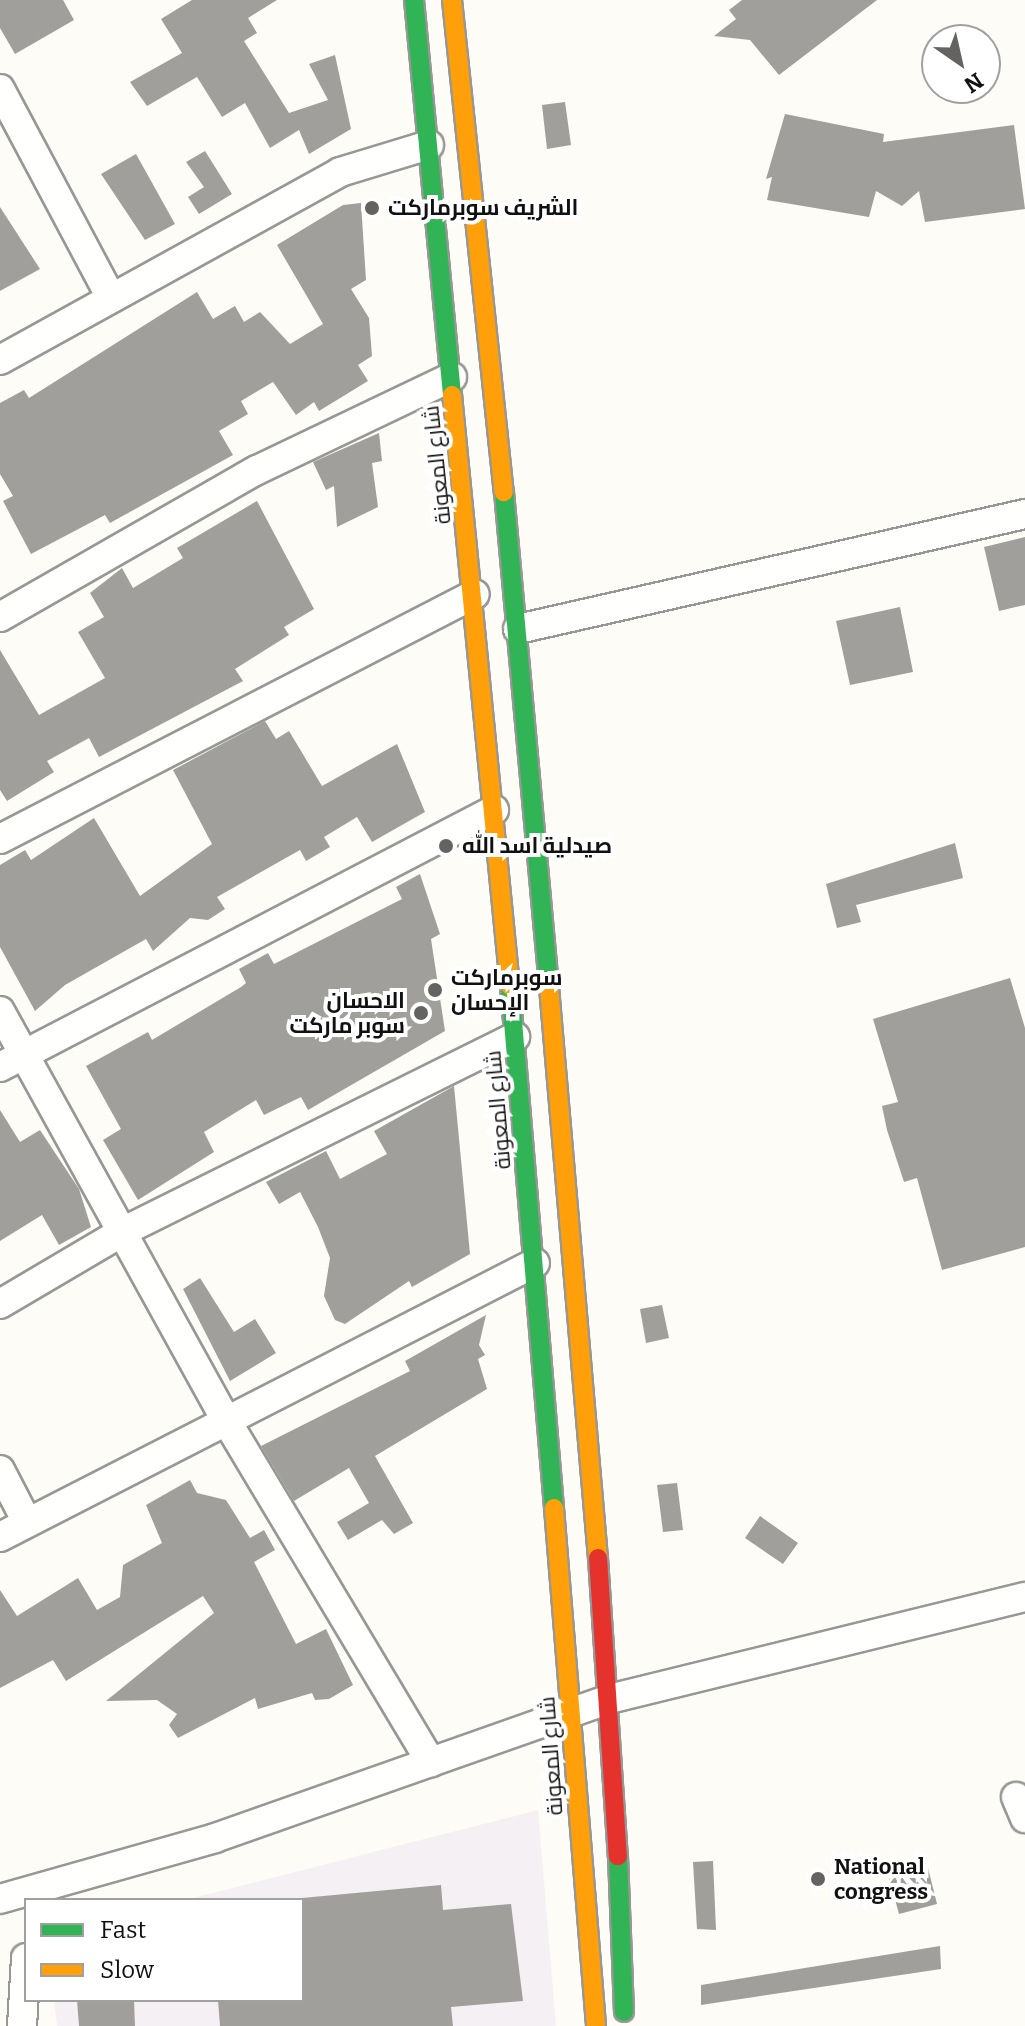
<!DOCTYPE html>
<html>
<head>
<meta charset="utf-8">
<style>
  body { margin:0 }
  #map { position:relative; width:1025px; height:2026px; overflow:hidden; background:#fdfcf7; font-family:Bitter,Cairo,serif }
  div>[style] { position:absolute }
  .industrial>* { inset:0; background:#f5f0f3 }
  .building>* { inset:0; background:#a19f9c }
  .roads { filter:drop-shadow(2px 0 #979795) drop-shadow(-2px 0 #979795) drop-shadow(0 2px #979795) drop-shadow(0 -2px #979795) }
  .street>* { height:28px; margin:-14px; padding:0 14px; transform-origin:14px; border-radius:14px; background:#fffffe }
  .fast>* { height:18px; margin:-9px; padding:0 9px; transform-origin:9px; border-radius:9px; background:#30b455 }
  .slow>* { height:18px; margin:-9px; padding:0 9px; transform-origin:9px; border-radius:9px; background:#ff9f0a }
  .jam>* { height:18px; margin:-9px; padding:0 9px; transform-origin:9px; border-radius:9px; background:#e5322d }
  .dots>* { width:22px; height:22px; translate:-50% -50%; box-sizing:border-box; border:4px solid #fff; border-radius:50% }
  span { translate:-50% -50%; white-space:nowrap; text-align:center; line-height:1.15; -webkit-text-stroke:8px #fff; paint-order:stroke }
  .poi-label { font-size:22px; color:#111; font-weight:700 }
  .left { translate:0 -50%; text-align:left }
  .right { translate:-100% -50%; text-align:right }
  .street-label { font-size:22px; color:#111 }
  .legend { position:absolute; left:24px; top:1898px; width:280px; height:104px; box-sizing:border-box; background:#fff; border:2px solid #a0a0a0; margin:0; padding:10px 14px; list-style:none; font-size:24px; color:#111 }
  .legend li { display:flex; align-items:center; gap:16px; height:40px }
  .legend b { width:40px; border:2px solid #a0a0a0 }
  .north { position:absolute; left:921px; top:24px; width:80px; height:80px; box-sizing:border-box; background:#fff; border:2px solid #a0a0a0; border-radius:50%; rotate:146deg; font-size:22px; font-weight:700; line-height:32px; text-align:center; color:#111 }
  .north::after { content:''; display:block; margin:auto; width:28px; height:36px; background:#646362; clip-path:polygon(50% 0,100% 100%,50% 72%,0 100%) }
</style>
</head>
<body>
<div id="map">
  <div class="industrial">
    <i style="clip-path:polygon(538px 1810px,556px 2026px,57px 2026px,54px 2000px,302px 2000px,302px 1900px,185px 1900px)"></i>
  </div>
  <div class="building">
    <i style="clip-path:polygon(0 0,63px 0,74px 20px,15px 54px,0 28px)"></i>
    <i style="clip-path:polygon(192px 0,277px 0,248px 18px,257px 33px,244px 41px,289px 113px,328px 100px,309px 64px,335px 55px,351px 129px,309px 154px,299px 130px,270px 148px,245px 103px,222px 117px,197px 77px,147px 106px,130px 82px,182px 53px,161px 19px)"></i>
    <i style="clip-path:polygon(742px 0,877px 0,779px 75px,750px 40px,714px 36px,736px 19px,729px 10px)"></i>
    <i style="clip-path:polygon(565px 102px,571px 145px,547px 149px,542px 105px)"></i>
    <i style="clip-path:polygon(785px 114px,884px 134px,883px 142px,1014px 125px,1025px 209px,925px 222px,919px 191px,902px 206px,876px 191px,869px 217px,767px 200px,772px 177px,766px 179px)"></i>
    <i style="clip-path:polygon(205px 151px,232px 194px,199px 214px,188px 197px,204px 187px,186px 162px)"></i>
    <i style="clip-path:polygon(136px 154px,175px 224px,145px 240px,101px 174px)"></i>
    <i style="clip-path:polygon(361px 203px,366px 280px,351px 289px,369px 318px,372px 356px,358px 365px,368px 381px,319px 411px,314px 402px,296px 415px,273px 382px,241px 401px,248px 414px,219px 431px,233px 455px,110px 523px,105px 515px,31px 554px,3px 501px,13px 496px,0 474px,0 403px,24px 390px,29px 398px,197px 292px,213px 319px,235px 306px,244px 322px,260px 312px,290px 344px,323px 324px,277px 245px,343px 205px)"></i>
    <i style="clip-path:polygon(0 207px,40px 269px,0 291px)"></i>
    <i style="clip-path:polygon(379px 433px,382px 461px,372px 463px,378px 507px,337px 527px,334px 486px,326px 490px,313px 462px)"></i>
    <i style="clip-path:polygon(257px 501px,314px 609px,284px 627px,289px 635px,235px 669px,243px 681px,99px 757px,89px 738px,47px 761px,54px 772px,7px 801px,0 790px,0 650px,39px 715px,105px 678px,78px 632px,104px 617px,90px 593px,122px 568px,133px 588px,183px 558px,177px 548px)"></i>
    <i style="clip-path:polygon(1025px 537px,1025px 605px,999px 611px,984px 547px)"></i>
    <i style="clip-path:polygon(900px 607px,913px 672px,850px 685px,836px 621px)"></i>
    <i style="clip-path:polygon(265px 721px,276px 739px,289px 731px,322px 786px,397px 744px,425px 812px,372px 842px,357px 817px,324px 837px,330px 847px,306px 861px,300px 850px,217px 897px,225px 909px,208px 920px,190px 918px,153px 951px,146px 939px,65px 985px,35px 1011px,0 947px,0 865px,25px 850px,31px 860px,94px 818px,140px 896px,212px 844px,173px 770px)"></i>
    <i style="clip-path:polygon(955px 843px,963px 878px,856px 905px,861px 922px,837px 928px,826px 884px)"></i>
    <i style="clip-path:polygon(420px 874px,440px 934px,431px 939px,445px 1031px,308px 1110px,301px 1097px,264px 1115px,256px 1100px,204px 1132px,214px 1152px,138px 1200px,103px 1140px,121px 1129px,86px 1066px,148px 1032px,152px 1040px,241px 987px,246px 983px,239px 969px,268px 953px,274px 964px,402px 899px,396px 887px)"></i>
    <i style="clip-path:polygon(1010px 978px,1025px 1028px,1025px 1247px,942px 1270px,917px 1178px,904px 1182px,887px 1130px,882px 1106px,898px 1102px,873px 1019px)"></i>
    <i style="clip-path:polygon(454px 1086px,470px 1254px,412px 1287px,409px 1281px,345px 1324px,335px 1320px,324px 1296px,330px 1258px,318px 1227px,300px 1192px,279px 1204px,266px 1182px,326px 1151px,340px 1179px,387px 1154px,374px 1131px)"></i>
    <i style="clip-path:polygon(0 1110px,20px 1142px,40px 1130px,79px 1189px,91px 1227px,59px 1245px,42px 1215px,0 1241px)"></i>
    <i style="clip-path:polygon(200px 1278px,234px 1332px,255px 1319px,276px 1353px,230px 1381px,183px 1289px)"></i>
    <i style="clip-path:polygon(662px 1305px,669px 1338px,646px 1343px,640px 1309px)"></i>
    <i style="clip-path:polygon(486px 1315px,479px 1345px,485px 1355px,478px 1359px,487px 1389px,375px 1456px,413px 1523px,394px 1534px,382px 1520px,348px 1540px,337px 1522px,369px 1503px,349px 1468px,294px 1501px,261px 1446px,410px 1371px,405px 1361px)"></i>
    <i style="clip-path:polygon(190px 1480px,197px 1493px,226px 1500px,250px 1538px,264px 1530px,275px 1550px,254px 1562px,296px 1644px,326px 1629px,353px 1685px,329px 1699px,315px 1700px,312px 1693px,258px 1709px,255px 1698px,178px 1738px,169px 1725px,177px 1714px,157px 1700px,106px 1701px,214px 1613px,203px 1596px,66px 1681px,53px 1660px,0 1688px,0 1590px,17px 1616px,78px 1578px,97px 1610px,120px 1597px,123px 1565px,162px 1543px,146px 1505px)"></i>
    <i style="clip-path:polygon(677px 1483px,683px 1530px,663px 1532px,657px 1485px)"></i>
    <i style="clip-path:polygon(760px 1516px,798px 1543px,783px 1564px,745px 1538px)"></i>
    <i style="clip-path:polygon(713px 1861px,716px 1930px,697px 1929px,693px 1862px)"></i>
    <i style="clip-path:polygon(927px 1864px,937px 1904px,899px 1914px,888px 1874px)"></i>
    <i style="clip-path:polygon(441px 1885px,443px 1910px,511px 1904px,523px 2001px,451px 2007px,453px 2026px,220px 2026px,218px 2000px,302px 2000px,302px 1898px)"></i>
    <i style="clip-path:polygon(940px 1946px,941px 1969px,701px 2005px,701px 1985px)"></i>
    <i style="clip-path:polygon(77px 2000px,134px 2000px,135px 2026px,79px 2026px)"></i>
  </div>
  <div class="roads">
    <div class="street">
      <i style="left:0;top:89px;width:237px;rotate:62deg"></i>
      <i style="left:0;top:360px;width:389px;rotate:-28.9deg"></i>
      <i style="left:340px;top:172px;width:93px;rotate:-16.9deg"></i>
      <i style="left:0;top:617px;width:296px;rotate:-29.8deg"></i>
      <i style="left:257px;top:470px;width:216px;rotate:-25.5deg"></i>
      <i style="left:518px;top:629px;width:520px;rotate:-12.78deg"></i>
      <i style="left:0;top:839px;width:534px;rotate:-27.28deg"></i>
      <i style="left:0;top:1011px;width:467px;rotate:61.1deg"></i>
      <i style="left:226px;top:1420px;width:399px;rotate:59.1deg"></i>
      <i style="left:0;top:1067px;width:557px;rotate:-27.49deg"></i>
      <i style="left:0;top:1304px;width:142px;rotate:-30.5deg"></i>
      <i style="left:122px;top:1232px;width:439px;rotate:-26.4deg"></i>
      <i style="left:0;top:1470px;width:59px;rotate:62.6deg"></i>
      <i style="left:0;top:1537px;width:601px;rotate:-27.12deg"></i>
      <i style="left:1016px;top:1797px;width:23px;rotate:67deg"></i>
      <i style="left:0;top:1899px;width:223px;rotate:-15.8deg"></i>
      <i style="left:215px;top:1838px;width:418px;rotate:-19.4deg"></i>
      <i style="left:609px;top:1699px;width:428px;rotate:-13.8deg"></i>
      <i style="left:22px;top:2026px;width:68px;rotate:-86.6deg"></i>
    </div>
    <div class="fast">
      <i style="left:414px;top:0;width:397px;rotate:84.5deg"></i>
      <i style="left:504px;top:492px;width:497px;rotate:84.8deg"></i>
      <i style="left:510px;top:986px;width:524px;rotate:85.18deg"></i>
      <i style="left:618px;top:1856px;width:156px;rotate:87.8deg"></i>
    </div>
    <div class="slow">
      <i style="left:452px;top:0;width:495px;rotate:84deg"></i>
      <i style="left:452px;top:395px;width:594px;rotate:84.4deg"></i>
      <i style="left:549px;top:987px;width:573px;rotate:85.1deg"></i>
      <i style="left:554px;top:1508px;width:520px;rotate:85.36deg"></i>
    </div>
    <div class="jam">
      <i style="left:598px;top:1558px;width:299px;rotate:86.2deg"></i>
    </div>
  </div>
  <div class="dots">
    <i style="left:372px;top:208px;background:#646362"></i>
    <i style="left:446px;top:846px;background:#646362"></i>
    <i style="left:435px;top:990px;background:#646362"></i>
    <i style="left:421px;top:1013px;background:#646362"></i>
    <i style="left:818px;top:1879px;background:#646362"></i>
  </div>
  <div class="poi-label">
    <span class="left" style="left:388px;top:208px">الشريف سوبرماركت</span>
    <span class="left" style="left:462px;top:846px">صيدلية اسد الله</span>
    <span class="left" style="left:451px;top:990px">سوبرماركت<br>الإحسان</span>
    <span class="right" style="left:405px;top:1013px">الاحسان<br>سوبر ماركت</span>
    <span class="left" style="left:834px;top:1879px">National<br>congress</span>
  </div>
  <div class="street-label">
    <span style="left:437px;top:465px;rotate:-96deg">شارع المعونة</span>
    <span style="left:498px;top:1110px;rotate:-95deg">شارع المعونة</span>
    <span style="left:551px;top:1756px;rotate:-94deg">شارع المعونة</span>
  </div>
  <ul class="legend">
  <li><b style="height:10px;background:#30b455"></b>Fast</li>
  <li><b style="height:10px;background:#ff9f0a"></b>Slow</li>
  </ul>
  <div class="north">N</div>
</div>
</body>
</html>
